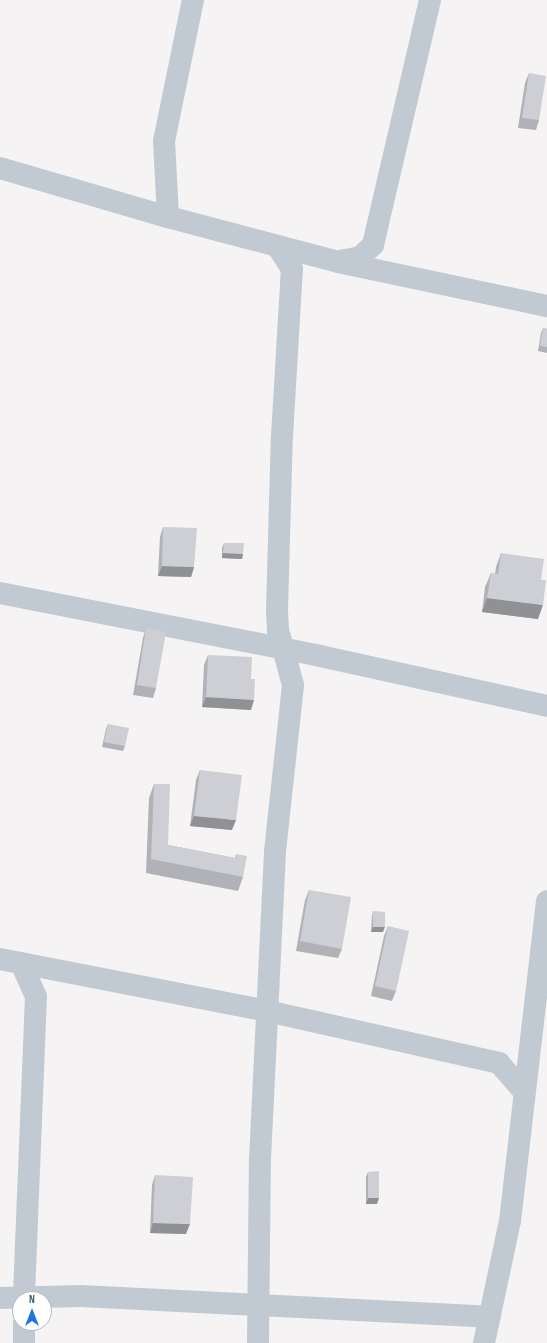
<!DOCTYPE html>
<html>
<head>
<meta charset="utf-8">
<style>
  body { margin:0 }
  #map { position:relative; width:547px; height:1343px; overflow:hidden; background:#f5f3f3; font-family:"Sofia Sans Condensed",sans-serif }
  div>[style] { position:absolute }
  .minor>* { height:22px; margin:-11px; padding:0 11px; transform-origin:11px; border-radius:11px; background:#c1cad2 }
  .wall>* { inset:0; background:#b0b2b7 }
  .shaded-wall>* { inset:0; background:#909195 }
  .building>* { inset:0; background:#cdcfd5 }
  span { translate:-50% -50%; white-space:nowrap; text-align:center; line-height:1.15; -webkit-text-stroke:3.5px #fff; paint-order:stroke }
  .north { position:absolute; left:12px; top:1291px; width:40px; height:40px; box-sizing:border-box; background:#fff; border:1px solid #b7bbc0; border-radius:50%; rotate:0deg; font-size:11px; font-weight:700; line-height:16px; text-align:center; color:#4a5661 }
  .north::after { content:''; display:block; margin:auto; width:14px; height:18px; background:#1a73e8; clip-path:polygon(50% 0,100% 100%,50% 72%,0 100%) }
</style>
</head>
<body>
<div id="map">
  <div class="minor">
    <i style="left:0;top:168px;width:175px;rotate:16.3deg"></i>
    <i style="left:168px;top:217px;width:176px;rotate:14.8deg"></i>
    <i style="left:338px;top:262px;width:214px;rotate:11.9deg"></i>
    <i style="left:168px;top:217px;width:76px;rotate:-93deg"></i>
    <i style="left:164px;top:141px;width:144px;rotate:-78.4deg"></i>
    <i style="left:340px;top:261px;width:20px;rotate:-11deg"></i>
    <i style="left:360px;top:257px;width:18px;rotate:-43deg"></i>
    <i style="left:373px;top:245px;width:252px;rotate:-76.9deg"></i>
    <i style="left:0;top:593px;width:326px;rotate:11.1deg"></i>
    <i style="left:320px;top:656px;width:232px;rotate:12.4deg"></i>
    <i style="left:0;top:959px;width:272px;rotate:11deg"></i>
    <i style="left:267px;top:1011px;width:238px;rotate:12.6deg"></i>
    <i style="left:499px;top:1063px;width:38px;rotate:49deg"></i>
    <i style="left:21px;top:963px;width:36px;rotate:66deg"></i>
    <i style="left:36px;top:996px;width:303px;rotate:92.3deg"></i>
    <i style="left:0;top:1298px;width:81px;rotate:-1.4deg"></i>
    <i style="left:81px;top:1296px;width:409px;rotate:2.9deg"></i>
    <i style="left:24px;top:1343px;width:20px;rotate:-90deg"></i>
    <i style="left:258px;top:1343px;width:184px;rotate:-89.4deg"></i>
    <i style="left:260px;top:1159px;width:308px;rotate:-87.2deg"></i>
    <i style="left:275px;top:851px;width:167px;rotate:-83.8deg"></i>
    <i style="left:293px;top:685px;width:57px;rotate:-105.3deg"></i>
    <i style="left:278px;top:630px;width:20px;rotate:-93deg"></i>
    <i style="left:277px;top:610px;width:174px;rotate:-88.4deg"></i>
    <i style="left:282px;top:436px;width:167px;rotate:-86.6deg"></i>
    <i style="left:292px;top:269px;width:27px;rotate:-123deg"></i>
    <i style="left:484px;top:1343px;width:125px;rotate:-78deg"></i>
    <i style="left:510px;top:1221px;width:322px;rotate:-83.4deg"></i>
  </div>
  <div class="wall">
    <i style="clip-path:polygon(529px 73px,539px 120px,536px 130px,518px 128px,525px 83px)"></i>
    <i style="clip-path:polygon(543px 328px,547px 329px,547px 353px,538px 351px,541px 333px)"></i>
    <i style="clip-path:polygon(163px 527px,194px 567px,191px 577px,158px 576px,160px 537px)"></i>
    <i style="clip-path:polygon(224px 543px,243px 554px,242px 559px,222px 558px,222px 548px)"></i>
    <i style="clip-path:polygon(501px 553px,541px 580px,538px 619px,482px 612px,485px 587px,491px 573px,495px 574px,496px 567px)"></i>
    <i style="clip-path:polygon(146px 628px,156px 688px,153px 698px,133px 695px,143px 638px)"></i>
    <i style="clip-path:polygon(208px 655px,251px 679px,251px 710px,202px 707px,204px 665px)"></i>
    <i style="clip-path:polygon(108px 724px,125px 746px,123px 751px,102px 747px,106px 729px)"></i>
    <i style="clip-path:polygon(200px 770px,232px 830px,190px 826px,196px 780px)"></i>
    <i style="clip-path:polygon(154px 784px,168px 845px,235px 858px,236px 854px,243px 877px,238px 891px,146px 873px,149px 798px)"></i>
    <i style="clip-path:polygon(309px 890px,342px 949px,338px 958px,296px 951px,305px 900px)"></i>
    <i style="clip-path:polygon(373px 911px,383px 932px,371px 932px,372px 916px)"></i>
    <i style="clip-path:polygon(388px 926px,396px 991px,392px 1001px,371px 996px,384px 936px)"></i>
    <i style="clip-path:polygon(368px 1172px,377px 1204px,366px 1204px,366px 1177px)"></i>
    <i style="clip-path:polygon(155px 1175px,186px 1234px,150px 1233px,152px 1185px)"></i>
  </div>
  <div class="shaded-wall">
    <i style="clip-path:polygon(223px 553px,243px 554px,242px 559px,222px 558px)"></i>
    <i style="clip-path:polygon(162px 566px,194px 567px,191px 577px,158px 576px)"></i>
    <i style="clip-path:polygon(487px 598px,543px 605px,538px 619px,482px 612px)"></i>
    <i style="clip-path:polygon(206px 697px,254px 700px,251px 710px,202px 707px)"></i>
    <i style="clip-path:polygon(194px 816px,236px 820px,232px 830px,190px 826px)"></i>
    <i style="clip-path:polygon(373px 927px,385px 927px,383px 932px,371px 932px)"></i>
    <i style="clip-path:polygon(368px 1198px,379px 1198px,377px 1204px,366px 1204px)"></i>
    <i style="clip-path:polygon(153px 1223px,190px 1224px,186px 1234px,150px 1233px)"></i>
  </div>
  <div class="building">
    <i style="clip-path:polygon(529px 73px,546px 76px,539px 120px,522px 118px)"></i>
    <i style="clip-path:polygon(543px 328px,547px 329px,547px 347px,540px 346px)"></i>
    <i style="clip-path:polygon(163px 527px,197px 528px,194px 567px,162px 566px)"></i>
    <i style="clip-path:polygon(224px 543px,244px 543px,243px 554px,223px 553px)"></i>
    <i style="clip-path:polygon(501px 553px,544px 559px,541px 580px,546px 580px,543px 605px,487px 598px,491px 573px,498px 574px)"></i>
    <i style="clip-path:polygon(146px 628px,166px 632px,156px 688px,137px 685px)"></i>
    <i style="clip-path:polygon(208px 655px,252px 657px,251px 679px,255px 679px,254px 700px,206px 697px)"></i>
    <i style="clip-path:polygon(108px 724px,129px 728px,125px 746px,104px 742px)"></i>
    <i style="clip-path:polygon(200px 770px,242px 775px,236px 820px,194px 816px)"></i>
    <i style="clip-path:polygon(154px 784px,170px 784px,168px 845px,235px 858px,236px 854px,247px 856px,243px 877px,151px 859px)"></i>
    <i style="clip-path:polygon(309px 890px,351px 897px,342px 949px,300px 941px)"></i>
    <i style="clip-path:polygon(373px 911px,385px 912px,385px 927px,373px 927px)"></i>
    <i style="clip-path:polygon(388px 926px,409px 931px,396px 991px,375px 986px)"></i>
    <i style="clip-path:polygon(379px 1171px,379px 1198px,368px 1198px,368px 1172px)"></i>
    <i style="clip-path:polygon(155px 1175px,193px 1177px,190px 1224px,153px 1223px)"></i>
  </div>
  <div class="north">N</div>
</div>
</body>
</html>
